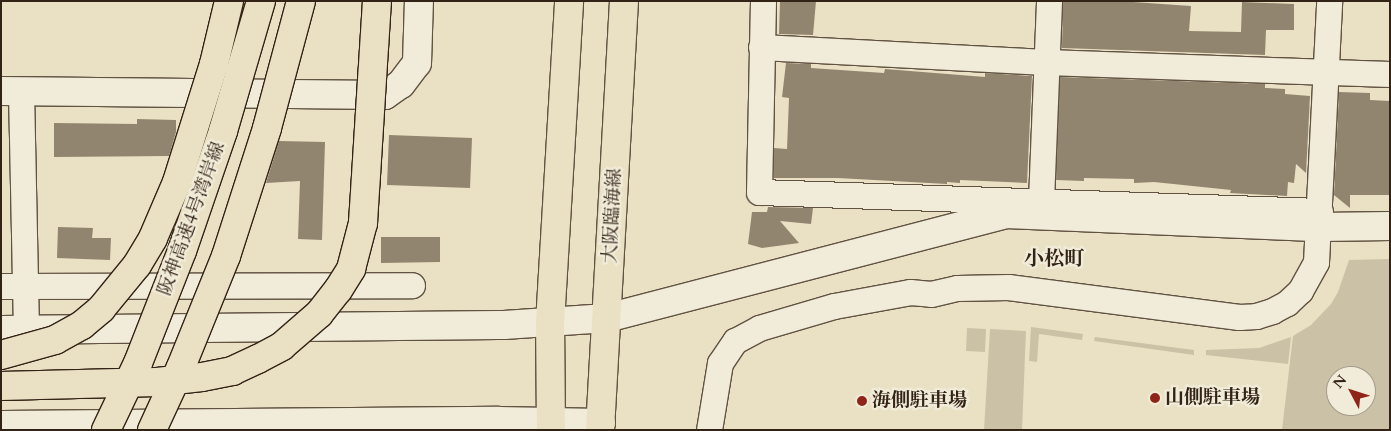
<!DOCTYPE html>
<html>
<head>
<meta charset="utf-8">
<style>
  body { margin:0 }
  #map { position:relative; width:1391px; height:431px; overflow:hidden; background:#eae1c4; font-family:Cardo,"Noto Serif JP",serif }
  div>[style] { position:absolute }
  .green>* { inset:0; background:#cbc1a6 }
  .building>* { inset:0; background:#928570 }
  .roads { filter:drop-shadow(1px 0 #615242) drop-shadow(-1px 0 #615242) drop-shadow(0 1px #615242) drop-shadow(0 -1px #615242) }
  .street>* { height:25px; margin:-12.5px; padding:0 12.5px; transform-origin:12.5px; border-radius:12.5px; background:#f1ecd9 }
  .secondary>* { height:28px; margin:-14px; padding:0 14px; transform-origin:14px; border-radius:14px; background:#f1ecd9 }
  .primary>* { height:28px; margin:-14px; padding:0 14px; transform-origin:14px; border-radius:14px; background:#eae1c4 }
  .bridges { filter:drop-shadow(1px 0 #332216) drop-shadow(-1px 0 #332216) drop-shadow(0 1px #332216) drop-shadow(0 -1px #332216) }
  .highway-bridge>* { height:28px; margin:-14px; padding:0 14px; transform-origin:14px; border-radius:14px; background:#eae1c4 }
  .dots>* { width:14px; height:14px; translate:-50% -50%; box-sizing:border-box; border:2px solid #f1ecd9; border-radius:50% }
  span { translate:-50% -50%; white-space:nowrap; text-align:center; line-height:1.15; -webkit-text-stroke:4.5px #f1ecd9; paint-order:stroke }
  .street-label { font-size:19px; color:#332216 }
  .poi-label { font-size:19px; color:#332216; font-weight:700 }
  .left { translate:0 -50%; text-align:left }
  .neighbourhood-label { font-size:20px; color:#332216; font-weight:700 }
  .frame { position:absolute; inset:0; border:2px solid #332216; pointer-events:none }
  .north { position:absolute; left:1326px; top:366px; width:50px; height:50px; box-sizing:border-box; background:#f1ecd9; border:1px solid #a59b8b; border-radius:50%; rotate:310deg; font-size:14px; font-weight:700; line-height:20px; text-align:center; color:#332216 }
  .north::after { content:''; display:block; margin:auto; width:18px; height:22px; background:#8f2418; clip-path:polygon(50% 0,100% 100%,50% 72%,0 100%) }
</style>
</head>
<body>
<div id="map">
  <div class="green">
    <i style="clip-path:polygon(evenodd,1390px 259px,1390px 430px,1282px 430px,1293px 336px,1311px 325px,1331px 304px,1338px 292px,1349px 260px,1390px 259px,1336px 376px,1366px 376px,1366px 406px,1336px 406px,1336px 376px)"></i>
    <i style="clip-path:polygon(1031px 327px,1083px 334px,1082px 340px,1039px 334px,1037px 362px,1029px 361px)"></i>
    <i style="clip-path:polygon(967px 328px,986px 329px,985px 352px,966px 351px)"></i>
    <i style="clip-path:polygon(990px 329px,1026px 331px,1022px 430px,984px 430px)"></i>
    <i style="clip-path:polygon(1095px 337px,1194px 350px,1194px 355px,1094px 341px)"></i>
    <i style="clip-path:polygon(1291px 337px,1288px 364px,1206px 355px,1206px 350px,1259px 348px)"></i>
  </div>
  <div class="building">
    <i style="clip-path:polygon(780px 1px,816px 1px,813px 35px,779px 34px)"></i>
    <i style="clip-path:polygon(1063px 1px,1119px 1px,1191px 6px,1189px 31px,1241px 32px,1242px 2px,1294px 4px,1294px 30px,1266px 30px,1265px 55px,1062px 48px)"></i>
    <i style="clip-path:polygon(786px 63px,811px 64px,811px 68px,884px 73px,885px 69px,985px 77px,985px 73px,1032px 76px,1027px 183px,960px 180px,960px 183px,947px 182px,947px 184px,838px 178px,774px 178px,774px 148px,787px 149px,789px 98px,782px 97px)"></i>
    <i style="clip-path:polygon(1060px 77px,1265px 84px,1265px 88px,1285px 89px,1285px 94px,1310px 96px,1306px 173px,1296px 164px,1294px 183px,1288px 182px,1287px 196px,1230px 193px,1231px 190px,1154px 182px,1134px 183px,1134px 179px,1084px 178px,1084px 181px,1056px 180px)"></i>
    <i style="clip-path:polygon(1339px 92px,1370px 93px,1370px 100px,1390px 101px,1390px 195px,1350px 195px,1350px 208px,1334px 195px)"></i>
    <i style="clip-path:polygon(137px 119px,176px 120px,176px 132px,169px 156px,54px 157px,54px 123px,137px 124px)"></i>
    <i style="clip-path:polygon(389px 135px,472px 138px,470px 188px,387px 185px)"></i>
    <i style="clip-path:polygon(279px 141px,325px 142px,322px 240px,298px 239px,300px 181px,266px 183px)"></i>
    <i style="clip-path:polygon(768px 207px,813px 208px,811px 224px,780px 221px,799px 243px,762px 248px,748px 244px,752px 212px,767px 212px)"></i>
    <i style="clip-path:polygon(58px 227px,93px 228px,92px 238px,111px 238px,110px 260px,57px 258px)"></i>
    <i style="clip-path:polygon(381px 237px,440px 237px,440px 262px,381px 263px)"></i>
  </div>
  <div class="roads">
    <div class="street">
      <i style="left:763px;top:1px;width:191px;rotate:91.2deg"></i>
      <i style="left:759px;top:192px;width:561px;rotate:1.94deg"></i>
      <i style="left:761px;top:47px;width:285px;rotate:3deg"></i>
      <i style="left:1046px;top:62px;width:344px;rotate:2deg"></i>
      <i style="left:21px;top:91px;width:239px;rotate:88.8deg"></i>
      <i style="left:1041px;top:201px;width:200px;rotate:-87.7deg"></i>
      <i style="left:1px;top:286px;width:411px;rotate:-0.1deg"></i>
      <i style="left:709px;top:430px;width:68px;rotate:-80.7deg"></i>
      <i style="left:720px;top:363px;width:27px;rotate:-56deg"></i>
      <i style="left:735px;top:341px;width:27px;rotate:-28deg"></i>
      <i style="left:759px;top:328px;width:78px;rotate:-16.3deg"></i>
      <i style="left:834px;top:306px;width:77px;rotate:-10.4deg"></i>
      <i style="left:910px;top:292px;width:21px;rotate:5deg"></i>
      <i style="left:931px;top:294px;width:27px;rotate:-13deg"></i>
      <i style="left:957px;top:288px;width:51px;rotate:-1.1deg"></i>
      <i style="left:1008px;top:287px;width:233px;rotate:7.4deg"></i>
      <i style="left:1239px;top:317px;width:17px;rotate:-3deg"></i>
      <i style="left:1256px;top:316px;width:17px;rotate:-17deg"></i>
      <i style="left:1272px;top:311px;width:17px;rotate:-28deg"></i>
      <i style="left:1287px;top:303px;width:18px;rotate:-43deg"></i>
      <i style="left:1300px;top:291px;width:33px;rotate:-61deg"></i>
      <i style="left:1316px;top:262px;width:261px;rotate:-87.1deg"></i>
    </div>
    <div class="secondary">
      <i style="left:1px;top:91px;width:384px;rotate:0.6deg"></i>
      <i style="left:385px;top:95px;width:19px;rotate:-35deg"></i>
      <i style="left:401px;top:84px;width:26px;rotate:-53deg"></i>
      <i style="left:417px;top:63px;width:62px;rotate:-88.2deg"></i>
      <i style="left:1px;top:330px;width:503px;rotate:-0.57deg"></i>
      <i style="left:504px;top:325px;width:103px;rotate:-3.9deg"></i>
      <i style="left:607px;top:318px;width:412px;rotate:-14.6deg"></i>
      <i style="left:1006px;top:214px;width:314px;rotate:2.4deg"></i>
      <i style="left:1320px;top:227px;width:70px;rotate:-0.8deg"></i>
      <i style="left:1px;top:425px;width:497px;rotate:-0.5deg"></i>
      <i style="left:498px;top:421px;width:103px;rotate:1.1deg"></i>
    </div>
    <div class="primary">
      <i style="left:551px;top:430px;width:107px;rotate:-90.5deg"></i>
      <i style="left:550px;top:323px;width:323px;rotate:-86.6deg"></i>
      <i style="left:600px;top:430px;width:430px;rotate:-86.8deg"></i>
    </div>
  </div>
  <div class="bridges">
    <div class="highway-bridge">
      <i style="left:1px;top:355px;width:56px;rotate:-15.5deg"></i>
      <i style="left:55px;top:340px;width:31px;rotate:-29deg"></i>
      <i style="left:82px;top:325px;width:25px;rotate:-40deg"></i>
      <i style="left:101px;top:309px;width:57px;rotate:-50.7deg"></i>
      <i style="left:137px;top:265px;width:31px;rotate:-59deg"></i>
      <i style="left:153px;top:238px;width:61px;rotate:-66.8deg"></i>
      <i style="left:177px;top:182px;width:124px;rotate:-72.6deg"></i>
      <i style="left:214px;top:64px;width:65px;rotate:-76.6deg"></i>
      <i style="left:1px;top:386px;width:156px;rotate:-1.5deg"></i>
      <i style="left:157px;top:382px;width:45px;rotate:-6.3deg"></i>
      <i style="left:202px;top:377px;width:31px;rotate:-11deg"></i>
      <i style="left:232px;top:371px;width:29px;rotate:-25deg"></i>
      <i style="left:258px;top:359px;width:27px;rotate:-28deg"></i>
      <i style="left:282px;top:346px;width:49px;rotate:-40.9deg"></i>
      <i style="left:319px;top:314px;width:31px;rotate:-52deg"></i>
      <i style="left:338px;top:290px;width:25px;rotate:-58deg"></i>
      <i style="left:351px;top:269px;width:48px;rotate:-75.4deg"></i>
      <i style="left:363px;top:223px;width:222px;rotate:-86.4deg"></i>
      <i style="left:106px;top:430px;width:74px;rotate:-64.5deg"></i>
      <i style="left:138px;top:363px;width:120px;rotate:-68.6deg"></i>
      <i style="left:182px;top:251px;width:127px;rotate:-71.1deg"></i>
      <i style="left:223px;top:131px;width:135px;rotate:-73.7deg"></i>
      <i style="left:152px;top:430px;width:69px;rotate:-65.3deg"></i>
      <i style="left:181px;top:367px;width:120px;rotate:-67.9deg"></i>
      <i style="left:226px;top:256px;width:134px;rotate:-72.2deg"></i>
      <i style="left:267px;top:128px;width:131px;rotate:-75deg"></i>
    </div>
  </div>
  <div class="dots">
    <i style="left:1155px;top:398px;background:#8f2418"></i>
    <i style="left:862px;top:401px;background:#8f2418"></i>
  </div>
  <div class="street-label">
    <span style="left:613px;top:216px;rotate:-87deg">大阪臨海線</span>
    <span style="left:192px;top:219px;rotate:-70deg">阪神高速4号湾岸線</span>
  </div>
  <div class="poi-label">
    <span class="left" style="left:1165px;top:398px">山側駐車場</span>
    <span class="left" style="left:872px;top:401px">海側駐車場</span>
  </div>
  <div class="neighbourhood-label">
    <span style="left:1054px;top:258px">小松町</span>
  </div>
  <div class="frame"></div>
  <div class="north">N</div>
</div>
</body>
</html>
